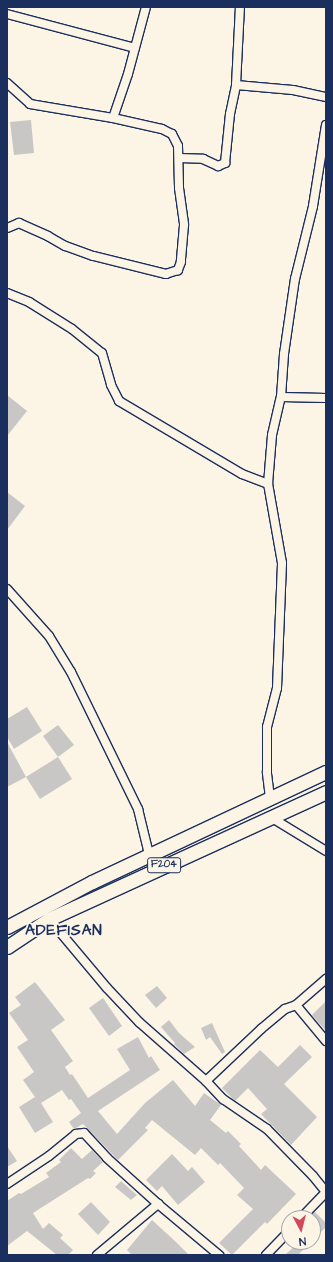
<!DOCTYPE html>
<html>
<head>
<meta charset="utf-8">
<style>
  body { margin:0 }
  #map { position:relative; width:333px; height:1262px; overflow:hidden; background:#fcf5e5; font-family:"Architects Daughter",sans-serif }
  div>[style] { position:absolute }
  .building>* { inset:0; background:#c8c7c6 }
  .roads { filter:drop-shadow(1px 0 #1b2f5e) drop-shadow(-1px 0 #1b2f5e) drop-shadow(0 1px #1b2f5e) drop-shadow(0 -1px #1b2f5e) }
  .minor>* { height:8px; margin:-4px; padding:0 4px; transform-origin:4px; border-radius:4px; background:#fcf5e5 }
  .primary>* { height:13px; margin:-6.5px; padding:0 6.5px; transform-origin:6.5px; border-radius:6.5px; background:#fcf5e5 }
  span { translate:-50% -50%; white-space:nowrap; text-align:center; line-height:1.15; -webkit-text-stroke:3.5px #fcf5e5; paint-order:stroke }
  .shield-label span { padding:1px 3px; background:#fcf5e5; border:1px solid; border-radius:3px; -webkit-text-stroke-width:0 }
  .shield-label { font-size:10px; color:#1b2f5e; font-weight:700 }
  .district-label { font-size:15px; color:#1b2f5e; font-weight:700; letter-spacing:1px }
  .frame { position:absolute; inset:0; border:8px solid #1b2f5e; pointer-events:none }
  .north { position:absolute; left:281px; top:1210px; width:40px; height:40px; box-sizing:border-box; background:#fcf5e5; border:1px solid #a2a6af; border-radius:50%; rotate:173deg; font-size:11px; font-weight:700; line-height:16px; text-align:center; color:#1b2f5e }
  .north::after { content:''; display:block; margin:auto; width:14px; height:18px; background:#d1495b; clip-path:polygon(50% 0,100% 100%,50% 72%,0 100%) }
</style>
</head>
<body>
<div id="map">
  <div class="building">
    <i style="clip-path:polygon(31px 120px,34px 153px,14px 155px,10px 122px)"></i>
    <i style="clip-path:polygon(7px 395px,27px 411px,7px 436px)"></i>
    <i style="clip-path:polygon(7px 492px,25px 506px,7px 530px)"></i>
    <i style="clip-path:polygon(27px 707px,42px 731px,14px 749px,7px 737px,7px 719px)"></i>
    <i style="clip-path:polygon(58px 725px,74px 745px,58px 757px,43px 736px)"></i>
    <i style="clip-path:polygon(7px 742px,26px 777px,7px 787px)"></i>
    <i style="clip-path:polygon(58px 757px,72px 779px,40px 799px,26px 777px)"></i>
    <i style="clip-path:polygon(35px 982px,65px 1020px,51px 1030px,73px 1061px,65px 1067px,70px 1075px,72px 1074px,88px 1098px,130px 1070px,117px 1049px,138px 1037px,149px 1058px,151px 1056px,160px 1070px,98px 1111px,117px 1134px,145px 1103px,173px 1080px,195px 1106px,204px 1093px,221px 1105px,210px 1120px,226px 1133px,228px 1131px,241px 1144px,239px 1146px,261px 1170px,265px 1165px,296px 1194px,267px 1224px,265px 1222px,232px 1255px,219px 1243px,253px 1209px,237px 1195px,244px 1188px,220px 1163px,218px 1165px,201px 1148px,195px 1155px,152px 1120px,145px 1128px,148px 1130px,118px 1160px,83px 1124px,74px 1129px,69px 1122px,81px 1113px,71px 1099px,69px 1100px,62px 1090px,41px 1103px,53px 1122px,35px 1133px,19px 1107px,35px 1097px,23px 1080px,34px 1072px,17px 1047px,28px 1040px,9px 1013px,21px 1005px,15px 997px)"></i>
    <i style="clip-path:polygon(157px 986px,167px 998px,156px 1008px,145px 995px)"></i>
    <i style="clip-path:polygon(103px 998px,122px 1026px,109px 1036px,89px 1008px)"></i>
    <i style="clip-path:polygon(326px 1001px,326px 1031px,312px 1015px)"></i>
    <i style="clip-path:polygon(169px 1020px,179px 1033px,195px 1047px,184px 1054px,174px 1044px,175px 1043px,161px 1027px)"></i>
    <i style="clip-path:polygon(212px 1023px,225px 1052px,222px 1054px,210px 1037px,206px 1040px,201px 1028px)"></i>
    <i style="clip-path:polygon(300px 1045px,312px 1057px,284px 1084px,317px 1117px,291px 1145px,261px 1114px,267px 1109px,248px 1088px,235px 1101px,222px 1088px,260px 1050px,278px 1067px)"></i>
    <i style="clip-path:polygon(7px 1146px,17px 1161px,7px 1167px)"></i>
    <i style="clip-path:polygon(71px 1148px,82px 1159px,92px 1150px,103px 1162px,93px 1171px,96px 1173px,90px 1179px,88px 1178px,33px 1213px,43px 1229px,49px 1223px,63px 1235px,60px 1238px,73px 1250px,68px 1255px,57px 1255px,27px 1231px,7px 1246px,7px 1201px,19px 1193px,21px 1194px,49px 1177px,46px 1173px,61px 1162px,59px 1160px)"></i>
    <i style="clip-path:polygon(172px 1154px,188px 1171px,192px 1167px,205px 1182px,178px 1205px,162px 1186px,157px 1191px,146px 1180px)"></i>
    <i style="clip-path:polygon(121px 1181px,137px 1195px,131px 1200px,115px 1187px)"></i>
    <i style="clip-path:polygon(91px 1202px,110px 1222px,98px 1235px,78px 1214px)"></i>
    <i style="clip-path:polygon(315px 1212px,326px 1223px,326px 1227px,313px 1240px,313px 1213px)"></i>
    <i style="clip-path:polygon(152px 1220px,176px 1242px,189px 1255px,132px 1255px,127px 1250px)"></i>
    <i style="clip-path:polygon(299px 1242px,311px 1242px,298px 1255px,285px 1255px)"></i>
  </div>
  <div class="roads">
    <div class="minor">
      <i style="left:7px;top:14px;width:132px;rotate:14.9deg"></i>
      <i style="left:7px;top:83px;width:31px;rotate:42deg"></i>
      <i style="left:30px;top:104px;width:84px;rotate:9.6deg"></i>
      <i style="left:113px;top:118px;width:50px;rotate:12.7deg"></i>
      <i style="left:162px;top:129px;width:11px;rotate:27deg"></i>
      <i style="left:172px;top:134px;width:13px;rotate:63deg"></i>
      <i style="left:178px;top:146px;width:42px;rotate:88.6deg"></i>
      <i style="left:179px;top:188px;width:37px;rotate:82deg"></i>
      <i style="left:184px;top:225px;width:37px;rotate:95deg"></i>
      <i style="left:181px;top:262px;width:9px;rotate:111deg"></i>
      <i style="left:178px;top:270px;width:13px;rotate:162deg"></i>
      <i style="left:166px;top:274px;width:75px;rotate:-166.1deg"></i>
      <i style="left:93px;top:256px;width:30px;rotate:-160deg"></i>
      <i style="left:65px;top:246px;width:20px;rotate:-150deg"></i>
      <i style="left:48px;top:236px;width:32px;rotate:-156deg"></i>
      <i style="left:19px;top:223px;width:13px;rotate:157deg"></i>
      <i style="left:236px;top:85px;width:57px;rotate:5deg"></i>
      <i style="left:293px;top:90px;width:34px;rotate:12deg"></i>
      <i style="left:113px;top:118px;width:46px;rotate:-71.2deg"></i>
      <i style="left:128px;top:74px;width:69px;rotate:-75deg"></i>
      <i style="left:179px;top:158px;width:24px;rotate:2deg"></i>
      <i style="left:203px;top:159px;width:17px;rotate:25deg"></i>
      <i style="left:218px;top:166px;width:8px;rotate:-23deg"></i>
      <i style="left:225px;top:163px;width:49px;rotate:-84.2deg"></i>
      <i style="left:230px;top:114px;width:30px;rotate:-78deg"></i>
      <i style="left:236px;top:85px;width:78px;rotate:-87.1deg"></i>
      <i style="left:7px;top:293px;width:24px;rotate:22deg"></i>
      <i style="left:29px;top:302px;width:51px;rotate:32.1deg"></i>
      <i style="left:72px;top:329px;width:38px;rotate:39deg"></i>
      <i style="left:102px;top:353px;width:33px;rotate:74deg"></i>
      <i style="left:111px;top:385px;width:18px;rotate:63deg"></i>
      <i style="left:119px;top:401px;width:143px;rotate:30.7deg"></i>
      <i style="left:242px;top:474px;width:28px;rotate:21deg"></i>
      <i style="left:281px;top:397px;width:45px;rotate:1.3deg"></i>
      <i style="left:7px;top:589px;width:63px;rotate:48.2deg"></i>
      <i style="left:49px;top:636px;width:42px;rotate:58.6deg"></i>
      <i style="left:71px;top:672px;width:153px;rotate:63.9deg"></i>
      <i style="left:138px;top:809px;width:46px;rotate:76.3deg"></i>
      <i style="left:270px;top:798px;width:26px;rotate:-97deg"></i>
      <i style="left:267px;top:772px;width:45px;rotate:-90deg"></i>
      <i style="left:267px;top:727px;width:40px;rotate:-75.6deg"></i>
      <i style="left:277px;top:688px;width:125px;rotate:-87.7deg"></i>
      <i style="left:282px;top:563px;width:80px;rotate:-100deg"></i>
      <i style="left:268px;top:484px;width:49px;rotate:-85.3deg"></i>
      <i style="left:272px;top:435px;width:39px;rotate:-77deg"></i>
      <i style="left:281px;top:397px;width:43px;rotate:-86deg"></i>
      <i style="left:284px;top:354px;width:76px;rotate:-81.7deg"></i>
      <i style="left:295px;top:279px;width:75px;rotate:-76.1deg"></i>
      <i style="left:313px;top:206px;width:82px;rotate:-80.9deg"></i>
      <i style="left:272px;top:818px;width:63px;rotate:31.4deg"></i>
      <i style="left:49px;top:919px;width:90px;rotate:50deg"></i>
      <i style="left:107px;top:988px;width:47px;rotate:46.7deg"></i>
      <i style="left:139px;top:1022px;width:89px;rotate:41.4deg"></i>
      <i style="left:206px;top:1081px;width:25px;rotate:47deg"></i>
      <i style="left:223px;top:1099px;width:53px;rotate:34.3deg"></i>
      <i style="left:267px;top:1129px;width:66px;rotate:45.6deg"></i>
      <i style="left:313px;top:1176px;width:21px;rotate:51deg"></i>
      <i style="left:296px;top:1005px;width:47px;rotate:50.2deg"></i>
      <i style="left:206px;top:1081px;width:76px;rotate:-43.4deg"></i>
      <i style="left:261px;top:1029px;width:31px;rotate:-40deg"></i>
      <i style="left:285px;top:1009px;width:12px;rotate:-20deg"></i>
      <i style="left:296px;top:1005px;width:40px;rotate:-41deg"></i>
      <i style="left:7px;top:1184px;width:50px;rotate:-33.7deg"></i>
      <i style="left:49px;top:1156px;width:35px;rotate:-39deg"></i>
      <i style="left:76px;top:1134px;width:8px;rotate:-7deg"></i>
      <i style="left:84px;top:1133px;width:34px;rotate:47deg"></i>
      <i style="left:107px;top:1158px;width:69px;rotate:42deg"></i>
      <i style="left:158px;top:1204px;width:80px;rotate:39.9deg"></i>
      <i style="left:301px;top:1218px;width:36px;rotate:-46deg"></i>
      <i style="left:97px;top:1255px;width:80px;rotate:-39.9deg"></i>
      <i style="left:266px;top:1255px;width:33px;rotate:-46deg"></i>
    </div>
    <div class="primary">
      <i style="left:7px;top:927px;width:96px;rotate:-27.9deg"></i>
      <i style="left:92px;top:882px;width:259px;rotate:-25.2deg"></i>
      <i style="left:7px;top:947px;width:50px;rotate:-33.7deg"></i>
      <i style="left:49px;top:919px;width:305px;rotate:-24.6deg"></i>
    </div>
  </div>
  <div class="shield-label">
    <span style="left:164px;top:865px">F204</span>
  </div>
  <div class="district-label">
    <span style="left:64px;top:931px">ADEFISAN</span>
  </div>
  <div class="frame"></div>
  <div class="north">N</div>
</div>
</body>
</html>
